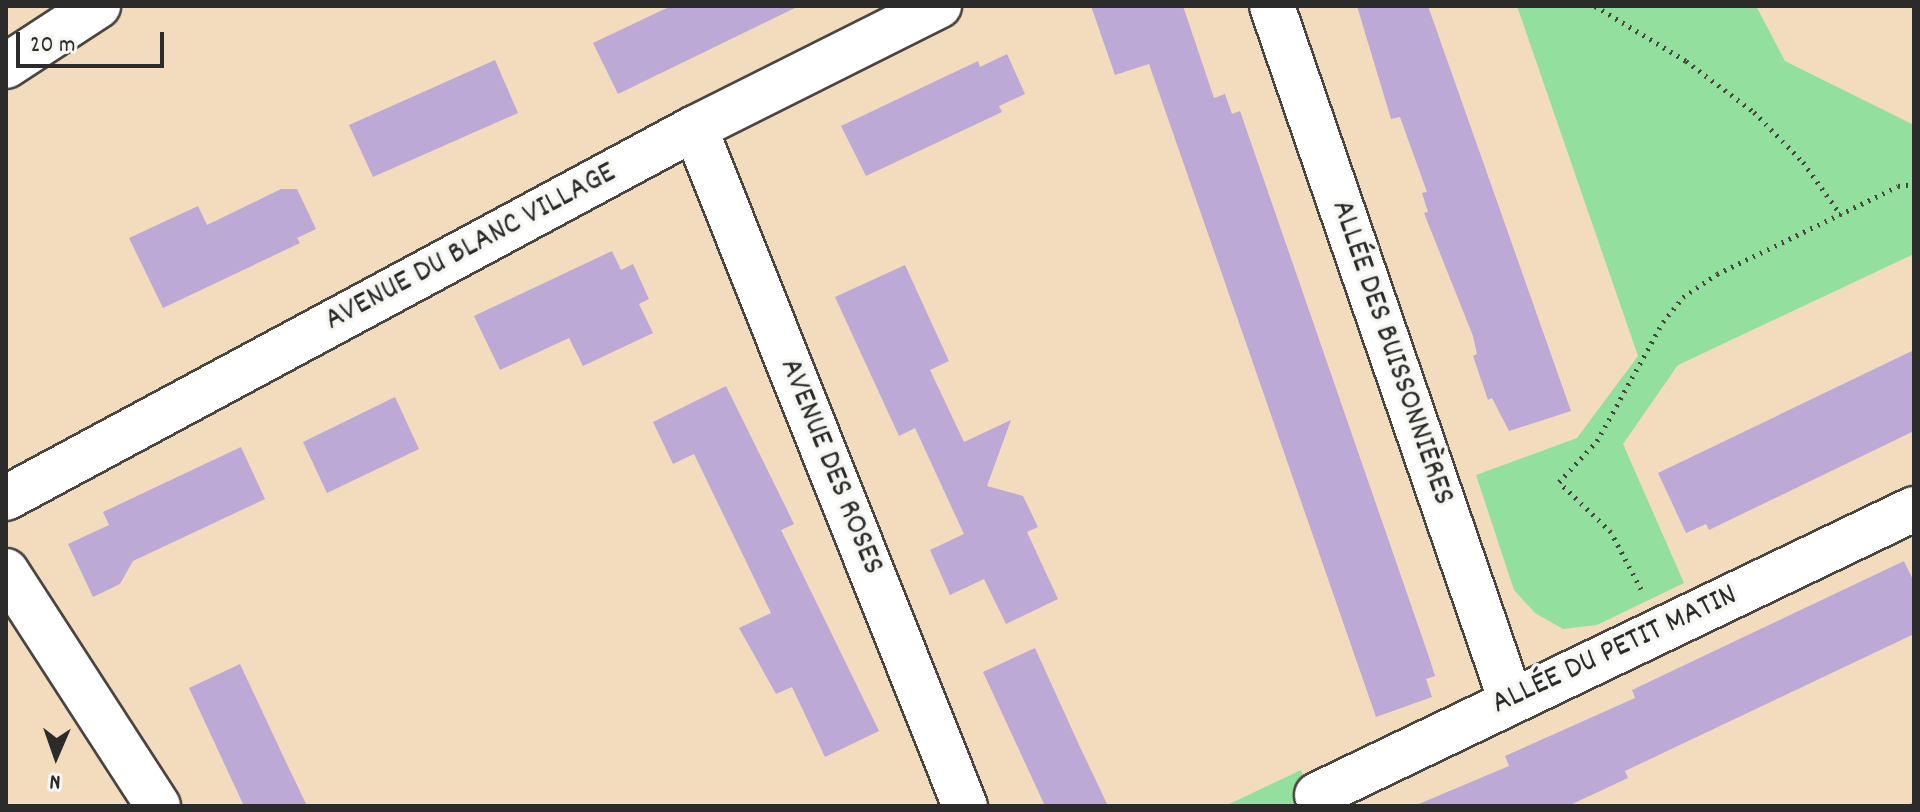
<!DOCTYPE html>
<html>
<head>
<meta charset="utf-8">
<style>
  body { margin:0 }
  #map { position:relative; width:1920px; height:812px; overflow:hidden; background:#f3dbbe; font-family:Dekko,sans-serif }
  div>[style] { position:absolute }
  .green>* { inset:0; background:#93e09e }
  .building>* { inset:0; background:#bda9d5 }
  .path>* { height:5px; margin-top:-2.5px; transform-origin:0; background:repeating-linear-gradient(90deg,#494541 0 2px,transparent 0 8px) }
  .roads { filter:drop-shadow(2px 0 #494541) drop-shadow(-2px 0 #494541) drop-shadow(0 2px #494541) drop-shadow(0 -2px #494541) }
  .street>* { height:44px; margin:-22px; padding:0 22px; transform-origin:22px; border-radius:22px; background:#fff }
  span { translate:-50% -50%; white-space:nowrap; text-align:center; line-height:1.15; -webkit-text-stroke:7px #f6f6f2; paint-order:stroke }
  .street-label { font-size:32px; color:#2b2b2b }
  .frame { position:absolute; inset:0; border:8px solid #2b2b2b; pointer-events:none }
  .north { position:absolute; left:16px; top:716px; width:80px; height:80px; -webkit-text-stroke:6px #f6f6f2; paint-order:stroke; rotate:182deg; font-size:22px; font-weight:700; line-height:32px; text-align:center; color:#2b2b2b }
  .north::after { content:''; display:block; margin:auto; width:28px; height:36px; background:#2b2b2b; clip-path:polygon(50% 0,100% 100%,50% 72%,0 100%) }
  .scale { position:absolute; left:16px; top:32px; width:148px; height:36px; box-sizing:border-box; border:4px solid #2b2b2b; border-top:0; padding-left:10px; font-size:24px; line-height:28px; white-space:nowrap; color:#2b2b2b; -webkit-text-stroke:6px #f6f6f2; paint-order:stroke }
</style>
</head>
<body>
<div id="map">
  <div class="green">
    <i style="clip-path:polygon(1517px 6px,1756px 6px,1785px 61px,1914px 125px,1914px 254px,1678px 365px,1623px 444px,1684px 583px,1597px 625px,1563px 629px,1535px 613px,1514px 590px,1476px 475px,1577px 438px,1638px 356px)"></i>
    <i style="clip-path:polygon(1301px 770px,1314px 806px,1225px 806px)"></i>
  </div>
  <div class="building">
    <i style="clip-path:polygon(671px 6px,799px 6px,618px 94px,593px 43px)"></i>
    <i style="clip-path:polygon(1091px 6px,1183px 6px,1214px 98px,1225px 94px,1232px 114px,1240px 111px,1429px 657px,1435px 676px,1426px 679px,1432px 697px,1376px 717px,1149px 64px,1115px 75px)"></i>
    <i style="clip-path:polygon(1357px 6px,1428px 6px,1571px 411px,1509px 431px,1492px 398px,1488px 400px,1473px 356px,1477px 354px,1473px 336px,1424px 213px,1428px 212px,1422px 193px,1427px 192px,1400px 117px,1391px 119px)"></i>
    <i style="clip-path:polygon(1007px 54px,1025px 94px,999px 106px,1002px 112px,866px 176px,841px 126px,978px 61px,980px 67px)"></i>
    <i style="clip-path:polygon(495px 60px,518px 113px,373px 177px,349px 125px)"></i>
    <i style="clip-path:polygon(281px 189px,297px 189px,316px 229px,297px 238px,300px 243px,163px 308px,129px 238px,198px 206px,207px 225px)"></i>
    <i style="clip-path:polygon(612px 251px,621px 270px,633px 264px,649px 299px,639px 304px,653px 333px,583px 366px,569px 338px,500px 370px,474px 316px)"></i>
    <i style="clip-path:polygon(905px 265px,949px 361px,930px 370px,964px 442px,1011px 420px,987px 486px,1023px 496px,1038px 527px,1027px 532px,1058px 599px,1006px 624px,984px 579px,950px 595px,930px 550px,964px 534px,915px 428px,899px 436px,835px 297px)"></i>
    <i style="clip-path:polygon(1914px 350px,1914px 431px,1709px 530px,1706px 524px,1686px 533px,1658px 473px)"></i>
    <i style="clip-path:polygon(726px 386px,794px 524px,781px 530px,879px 731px,825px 757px,792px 687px,776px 694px,739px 628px,771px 613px,694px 454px,673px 464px,653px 422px)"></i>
    <i style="clip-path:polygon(395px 397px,419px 449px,327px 493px,303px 442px)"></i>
    <i style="clip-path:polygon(241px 447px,265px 499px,133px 561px,120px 584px,93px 597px,68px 544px,109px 525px,103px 512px)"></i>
    <i style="clip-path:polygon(1904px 561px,1914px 582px,1914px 634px,1625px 771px,1628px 778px,1568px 806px,1414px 806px,1509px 766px,1505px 756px,1635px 698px,1632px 690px)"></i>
    <i style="clip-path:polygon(1035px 648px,1080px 747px,1108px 806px,1045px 806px,983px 672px)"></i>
    <i style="clip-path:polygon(240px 664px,285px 760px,307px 806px,244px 806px,189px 688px)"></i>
  </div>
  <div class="path">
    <i style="left:1595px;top:6px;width:106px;rotate:31.1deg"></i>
    <i style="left:1686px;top:61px;width:85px;rotate:36.9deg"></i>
    <i style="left:1754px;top:112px;width:70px;rotate:45.6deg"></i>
    <i style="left:1803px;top:162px;width:65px;rotate:54.4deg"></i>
    <i style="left:1641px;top:589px;width:64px;rotate:-117.8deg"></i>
    <i style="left:1611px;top:532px;width:72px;rotate:-136.1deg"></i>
    <i style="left:1559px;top:482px;width:56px;rotate:-47.2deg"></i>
    <i style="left:1597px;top:441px;width:136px;rotate:-61deg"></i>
    <i style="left:1663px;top:322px;width:32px;rotate:-51deg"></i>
    <i style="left:1683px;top:297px;width:41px;rotate:-34.1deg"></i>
    <i style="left:1717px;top:274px;width:201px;rotate:-25.9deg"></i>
    <i style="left:1898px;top:186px;width:16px;rotate:-7deg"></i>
    <i style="left:1911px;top:806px;width:3px;rotate:-18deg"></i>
  </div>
  <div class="roads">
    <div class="street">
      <i style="left:1272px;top:6px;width:735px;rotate:71.02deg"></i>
      <i style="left:6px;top:66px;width:110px;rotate:-33.1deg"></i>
      <i style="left:695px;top:128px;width:730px;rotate:68.29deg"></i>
      <i style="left:6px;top:498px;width:782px;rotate:-28.24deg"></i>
      <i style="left:695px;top:128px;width:273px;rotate:-26.6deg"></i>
      <i style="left:6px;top:571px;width:280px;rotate:57.1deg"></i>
      <i style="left:1317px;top:795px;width:662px;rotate:-25.6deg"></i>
    </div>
  </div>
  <div class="street-label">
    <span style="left:471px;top:248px;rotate:-28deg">AVENUE DU BLANC VILLAGE</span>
    <span style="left:1391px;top:353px;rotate:71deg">ALLÉE DES BUISSONNIÈRES</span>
    <span style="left:830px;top:467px;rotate:68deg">AVENUE DES ROSES</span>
    <span style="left:1615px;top:651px;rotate:-25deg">ALLÉE DU PETIT MATIN</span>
  </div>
  <div class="frame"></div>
  <div class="north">N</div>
  <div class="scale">20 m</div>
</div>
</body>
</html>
